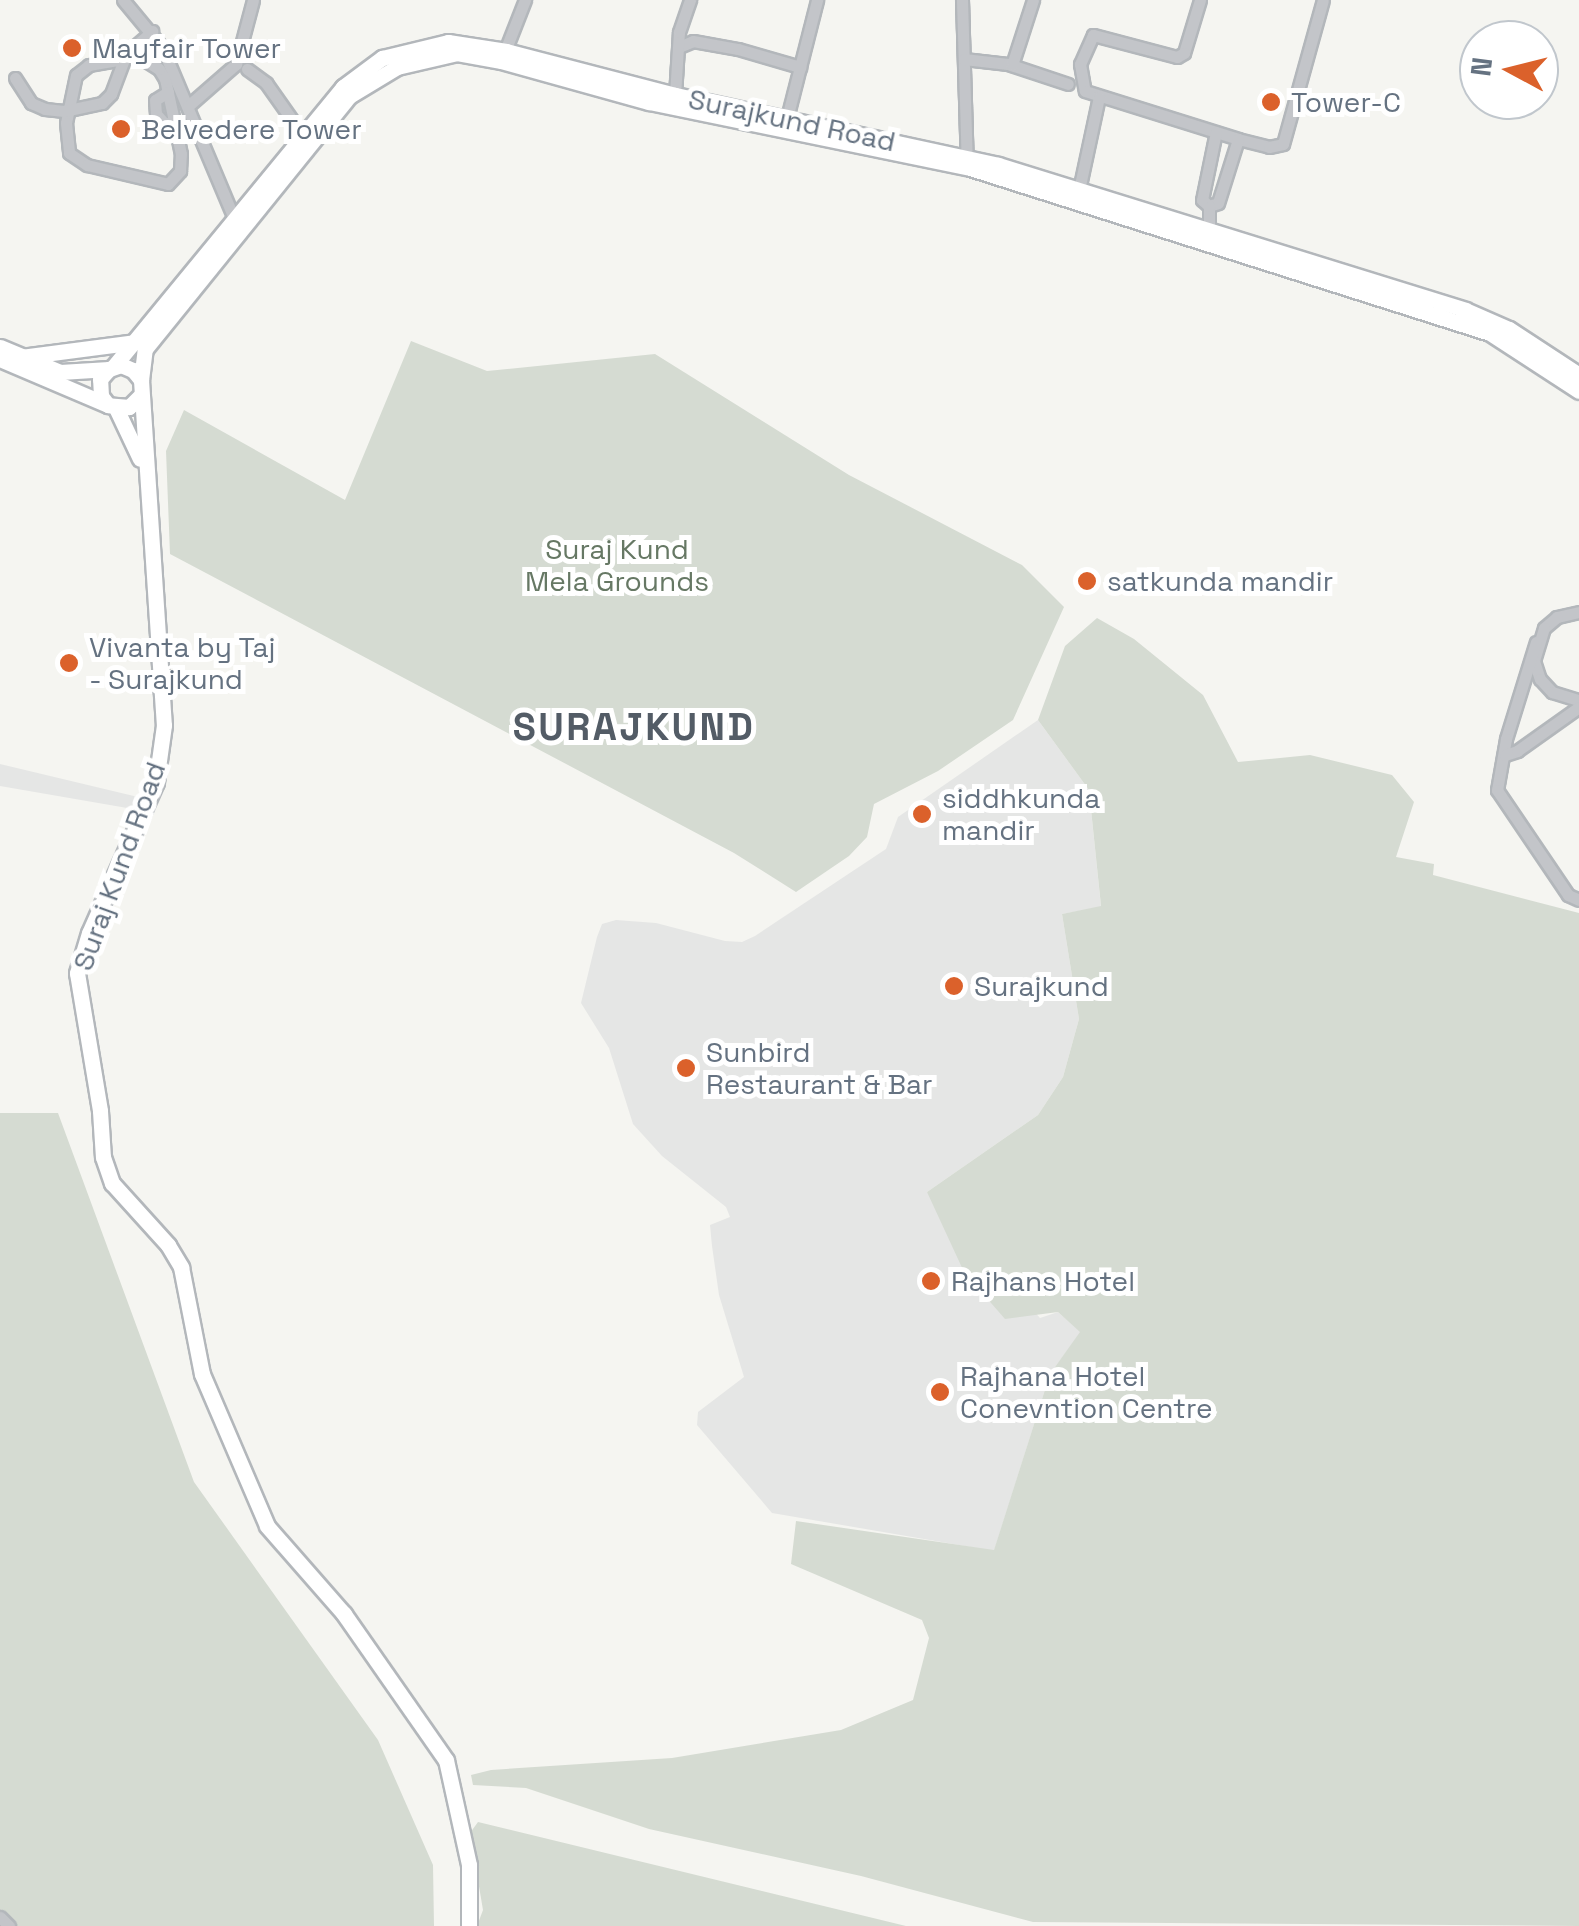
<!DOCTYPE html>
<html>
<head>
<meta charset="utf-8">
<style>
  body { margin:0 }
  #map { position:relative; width:1579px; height:1926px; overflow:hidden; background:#f5f5f1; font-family:"Space Grotesk",sans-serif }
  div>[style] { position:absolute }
  .built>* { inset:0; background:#e5e6e5 }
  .green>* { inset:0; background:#d5dbd2 }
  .roads { filter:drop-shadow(2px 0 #b3b7bb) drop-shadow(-2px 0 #b3b7bb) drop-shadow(0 2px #b3b7bb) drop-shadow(0 -2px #b3b7bb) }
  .street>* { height:11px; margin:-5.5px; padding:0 5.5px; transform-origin:5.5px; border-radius:5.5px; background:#c3c5c9 }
  .secondary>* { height:15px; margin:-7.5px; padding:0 7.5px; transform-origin:7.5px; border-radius:7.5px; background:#fff }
  .dots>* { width:28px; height:28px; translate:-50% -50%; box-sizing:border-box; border:5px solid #fff; border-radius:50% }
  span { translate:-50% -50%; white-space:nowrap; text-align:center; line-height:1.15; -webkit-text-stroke:10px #fff; paint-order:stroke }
  .poi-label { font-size:28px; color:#657281 }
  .left { translate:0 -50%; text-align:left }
  .street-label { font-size:28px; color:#657281 }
  .park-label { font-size:28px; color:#667864 }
  .district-label { font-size:38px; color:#535c66; font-weight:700; letter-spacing:2.5px }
  .north { position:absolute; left:1459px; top:20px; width:100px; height:100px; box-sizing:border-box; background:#fff; border:2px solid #c1c7cd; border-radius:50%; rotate:277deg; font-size:28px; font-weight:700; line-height:40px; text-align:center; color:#657281 }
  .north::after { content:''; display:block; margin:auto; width:35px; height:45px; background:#db612b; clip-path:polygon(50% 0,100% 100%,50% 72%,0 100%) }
</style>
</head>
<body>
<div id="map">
  <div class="built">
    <i style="clip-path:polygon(1038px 720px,1089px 790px,1101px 907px,1062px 914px,1079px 1019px,1063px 1077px,1038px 1115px,927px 1192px,1040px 1318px,1058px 1312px,1081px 1332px,1050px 1374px,994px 1551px,772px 1513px,697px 1425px,698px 1412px,744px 1377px,719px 1295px,712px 1246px,710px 1225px,730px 1217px,726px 1207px,662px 1156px,633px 1124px,609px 1048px,581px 1003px,597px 937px,602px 924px,616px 920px,656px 923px,725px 941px,742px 942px,755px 936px,886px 849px,898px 817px)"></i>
    <i style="clip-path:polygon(0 764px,138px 797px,133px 809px,0 786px)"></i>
  </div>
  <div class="green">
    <i style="clip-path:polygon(411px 341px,487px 371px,655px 354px,849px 475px,1022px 565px,1064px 607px,1013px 720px,938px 771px,874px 804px,867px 837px,849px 856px,796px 892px,734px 853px,170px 554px,166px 451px,184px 410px,345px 500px)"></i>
    <i style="clip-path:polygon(1097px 618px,1134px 639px,1203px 695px,1238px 762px,1310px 755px,1392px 775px,1414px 802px,1396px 857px,1434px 864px,1433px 875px,1579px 913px,1579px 1926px,1033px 1922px,861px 1876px,649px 1829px,526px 1788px,473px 1785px,471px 1775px,491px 1770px,672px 1758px,841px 1730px,913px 1700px,929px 1638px,922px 1620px,791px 1564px,796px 1521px,994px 1550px,1050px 1374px,1080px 1332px,1058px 1312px,1005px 1319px,964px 1272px,927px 1192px,1038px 1115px,1063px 1077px,1079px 1019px,1062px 914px,1101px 906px,1089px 790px,1038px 720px,1065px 646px)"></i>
    <i style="clip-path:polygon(0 1113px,58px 1113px,194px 1482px,378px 1740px,433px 1865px,434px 1926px,0 1926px)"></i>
    <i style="clip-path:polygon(478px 1822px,906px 1926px,477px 1926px,483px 1910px,470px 1833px)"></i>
  </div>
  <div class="roads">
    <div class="street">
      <i style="left:123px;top:0;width:61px;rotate:50.3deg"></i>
      <i style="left:162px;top:47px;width:193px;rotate:67.2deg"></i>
      <i style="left:962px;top:0;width:166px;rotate:88.3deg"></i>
      <i style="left:1200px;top:0;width:55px;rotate:106.8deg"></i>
      <i style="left:1184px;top:53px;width:8px;rotate:150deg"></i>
      <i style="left:1177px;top:57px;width:87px;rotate:-165.3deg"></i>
      <i style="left:1093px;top:35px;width:32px;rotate:114deg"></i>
      <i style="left:1080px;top:64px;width:27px;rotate:80deg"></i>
      <i style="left:1085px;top:91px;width:160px;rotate:17.4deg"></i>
      <i style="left:1238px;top:139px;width:32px;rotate:14deg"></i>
      <i style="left:1269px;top:147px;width:14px;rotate:-12deg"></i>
      <i style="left:1283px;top:144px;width:149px;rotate:-74.5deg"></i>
      <i style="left:679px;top:47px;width:15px;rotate:-23deg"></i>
      <i style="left:693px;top:41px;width:46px;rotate:10.1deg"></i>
      <i style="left:738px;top:49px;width:65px;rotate:16.2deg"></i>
      <i style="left:503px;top:56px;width:60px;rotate:-68.6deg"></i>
      <i style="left:123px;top:59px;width:35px;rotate:170deg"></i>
      <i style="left:89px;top:65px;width:16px;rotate:142deg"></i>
      <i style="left:76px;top:75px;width:49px;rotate:101.8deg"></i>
      <i style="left:66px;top:123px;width:30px;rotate:84deg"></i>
      <i style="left:69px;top:153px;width:22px;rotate:34deg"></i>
      <i style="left:87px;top:165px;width:83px;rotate:13.2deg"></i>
      <i style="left:168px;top:184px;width:18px;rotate:-47deg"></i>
      <i style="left:180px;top:171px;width:17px;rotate:-87deg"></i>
      <i style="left:181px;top:154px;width:77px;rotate:-102deg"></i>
      <i style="left:165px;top:79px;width:12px;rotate:-121deg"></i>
      <i style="left:159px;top:69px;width:34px;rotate:-148deg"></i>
      <i style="left:964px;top:59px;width:44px;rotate:6.5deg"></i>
      <i style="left:1008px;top:64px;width:63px;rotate:18.4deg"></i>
      <i style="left:1012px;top:65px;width:68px;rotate:-72.1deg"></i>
      <i style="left:247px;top:69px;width:24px;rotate:36deg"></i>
      <i style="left:266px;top:83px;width:62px;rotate:54.8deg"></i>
      <i style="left:15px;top:78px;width:30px;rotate:57deg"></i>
      <i style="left:31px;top:103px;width:15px;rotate:23deg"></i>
      <i style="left:45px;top:109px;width:19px;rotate:6deg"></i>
      <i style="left:64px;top:111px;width:39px;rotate:-12deg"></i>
      <i style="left:102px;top:103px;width:13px;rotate:-45deg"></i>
      <i style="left:111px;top:94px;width:43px;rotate:-69.4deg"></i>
      <i style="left:126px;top:54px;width:35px;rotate:-41deg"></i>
      <i style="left:168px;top:92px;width:15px;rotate:148deg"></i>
      <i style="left:155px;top:100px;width:14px;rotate:86deg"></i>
      <i style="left:156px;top:114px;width:12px;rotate:48deg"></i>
      <i style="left:164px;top:123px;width:12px;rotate:5deg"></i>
      <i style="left:675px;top:95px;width:63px;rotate:-86.4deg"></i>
      <i style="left:679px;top:32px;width:34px;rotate:-71deg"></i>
      <i style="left:188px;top:106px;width:64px;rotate:-41.2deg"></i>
      <i style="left:236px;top:64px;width:66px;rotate:-75.1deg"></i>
      <i style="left:787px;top:118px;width:122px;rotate:-75.7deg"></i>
      <i style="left:1079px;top:190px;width:95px;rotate:-77.9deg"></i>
      <i style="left:1209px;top:206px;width:9px;rotate:-18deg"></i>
      <i style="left:1218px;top:203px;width:67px;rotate:-72.6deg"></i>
      <i style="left:1209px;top:234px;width:28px;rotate:-90deg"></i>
      <i style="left:1209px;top:206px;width:9px;rotate:-139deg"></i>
      <i style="left:1202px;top:200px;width:69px;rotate:-78.4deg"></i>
      <i style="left:1579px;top:612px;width:23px;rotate:167deg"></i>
      <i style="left:1557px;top:617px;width:17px;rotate:140deg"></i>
      <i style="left:1544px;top:628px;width:34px;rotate:107deg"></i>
      <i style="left:1534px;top:661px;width:19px;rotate:72deg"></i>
      <i style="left:1540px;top:679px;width:18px;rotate:47deg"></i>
      <i style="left:1552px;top:692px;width:28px;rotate:17deg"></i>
      <i style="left:1536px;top:642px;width:102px;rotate:107.2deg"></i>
      <i style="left:1506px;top:739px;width:52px;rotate:100deg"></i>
      <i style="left:1497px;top:790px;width:127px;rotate:55.9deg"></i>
      <i style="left:1568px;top:895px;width:12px;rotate:24deg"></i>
      <i style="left:1505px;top:755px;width:13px;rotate:-18deg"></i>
      <i style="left:1517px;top:751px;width:76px;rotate:-35.4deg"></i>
      <i style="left:0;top:1917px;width:13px;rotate:45deg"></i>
    </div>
    <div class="secondary">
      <i style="left:0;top:347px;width:65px;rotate:22.6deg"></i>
      <i style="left:60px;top:372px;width:49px;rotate:-3.5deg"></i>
      <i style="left:21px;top:357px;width:116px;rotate:-7.4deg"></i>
      <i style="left:0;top:359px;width:117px;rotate:23.1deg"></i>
      <i style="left:114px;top:366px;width:361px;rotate:-50.6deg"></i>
      <i style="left:343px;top:87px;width:49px;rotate:-36.6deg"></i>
      <i style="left:382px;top:58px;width:68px;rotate:-13.6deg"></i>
      <i style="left:448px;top:42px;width:59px;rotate:8.8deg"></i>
      <i style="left:506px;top:51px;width:175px;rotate:14.6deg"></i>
      <i style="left:675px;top:95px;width:330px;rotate:12.2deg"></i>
      <i style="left:998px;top:165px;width:489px;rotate:17.2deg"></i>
      <i style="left:1465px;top:310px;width:48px;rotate:23.4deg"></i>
      <i style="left:1509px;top:329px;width:84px;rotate:33.3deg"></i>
      <i style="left:141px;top:380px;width:31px;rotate:-83deg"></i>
      <i style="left:145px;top:349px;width:325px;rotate:-51.1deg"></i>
      <i style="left:349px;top:96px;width:56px;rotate:-31.1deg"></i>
      <i style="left:397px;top:67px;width:62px;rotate:-13.1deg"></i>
      <i style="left:457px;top:53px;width:45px;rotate:10.3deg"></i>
      <i style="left:501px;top:61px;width:154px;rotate:15.5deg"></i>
      <i style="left:649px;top:102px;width:325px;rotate:11.6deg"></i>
      <i style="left:967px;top:167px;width:549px;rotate:17.61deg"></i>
      <i style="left:1490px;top:333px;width:106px;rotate:33.1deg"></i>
      <i style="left:140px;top:396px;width:16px;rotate:135deg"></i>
      <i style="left:129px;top:407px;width:21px;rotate:-175deg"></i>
      <i style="left:108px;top:405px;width:11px;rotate:-128deg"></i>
      <i style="left:101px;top:396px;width:17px;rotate:-93deg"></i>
      <i style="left:100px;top:379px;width:13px;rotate:-48deg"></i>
      <i style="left:109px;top:369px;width:13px;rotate:-18deg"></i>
      <i style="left:121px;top:365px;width:13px;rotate:23deg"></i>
      <i style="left:133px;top:370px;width:13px;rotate:51deg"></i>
      <i style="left:141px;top:380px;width:346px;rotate:86.2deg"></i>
      <i style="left:164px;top:725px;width:58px;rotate:98deg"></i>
      <i style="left:156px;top:782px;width:165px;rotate:113.9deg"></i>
      <i style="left:89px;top:933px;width:42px;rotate:106.7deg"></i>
      <i style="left:77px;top:973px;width:140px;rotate:80.5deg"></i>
      <i style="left:100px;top:1111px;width:46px;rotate:86.3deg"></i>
      <i style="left:103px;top:1157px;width:28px;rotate:71deg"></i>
      <i style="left:112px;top:1183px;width:84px;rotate:47.9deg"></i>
      <i style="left:168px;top:1245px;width:26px;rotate:59deg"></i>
      <i style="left:181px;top:1267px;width:109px;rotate:78.9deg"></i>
      <i style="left:202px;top:1374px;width:165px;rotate:66.8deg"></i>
      <i style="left:267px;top:1526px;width:117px;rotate:48.8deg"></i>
      <i style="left:344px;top:1614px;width:178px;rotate:55.1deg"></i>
      <i style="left:446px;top:1760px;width:107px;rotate:77.6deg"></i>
      <i style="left:469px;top:1865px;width:61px;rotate:90deg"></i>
      <i style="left:116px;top:408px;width:56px;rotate:64.8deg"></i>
    </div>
  </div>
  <div class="dots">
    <i style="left:72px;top:48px;background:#db612b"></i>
    <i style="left:1271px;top:102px;background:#db612b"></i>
    <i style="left:121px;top:129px;background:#db612b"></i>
    <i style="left:1087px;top:581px;background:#db612b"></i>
    <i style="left:69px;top:663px;background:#db612b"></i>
    <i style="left:922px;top:814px;background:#db612b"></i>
    <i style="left:954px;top:986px;background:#db612b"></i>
    <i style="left:686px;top:1068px;background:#db612b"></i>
    <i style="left:931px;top:1281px;background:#db612b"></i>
    <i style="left:940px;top:1392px;background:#db612b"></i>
  </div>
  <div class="poi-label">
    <span class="left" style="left:92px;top:48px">Mayfair Tower</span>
    <span class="left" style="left:1291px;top:102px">Tower-C</span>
    <span class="left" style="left:141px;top:129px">Belvedere Tower</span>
    <span class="left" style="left:1107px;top:581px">satkunda mandir</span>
    <span class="left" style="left:89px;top:663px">Vivanta by Taj<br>- Surajkund</span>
    <span class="left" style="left:942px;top:814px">siddhkunda<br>mandir</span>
    <span class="left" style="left:974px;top:986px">Surajkund</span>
    <span class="left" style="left:706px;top:1068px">Sunbird<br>Restaurant &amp; Bar</span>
    <span class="left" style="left:951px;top:1281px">Rajhans Hotel</span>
    <span class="left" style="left:960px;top:1392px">Rajhana Hotel<br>Conevntion Centre</span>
  </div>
  <div class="street-label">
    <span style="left:792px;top:120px;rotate:12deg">Surajkund Road</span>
    <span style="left:119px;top:866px;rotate:-70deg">Suraj Kund Road</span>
  </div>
  <div class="park-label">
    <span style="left:617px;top:565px">Suraj Kund<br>Mela Grounds</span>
  </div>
  <div class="district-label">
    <span style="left:634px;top:728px">SURAJKUND</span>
  </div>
  <div class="north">N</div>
</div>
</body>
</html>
